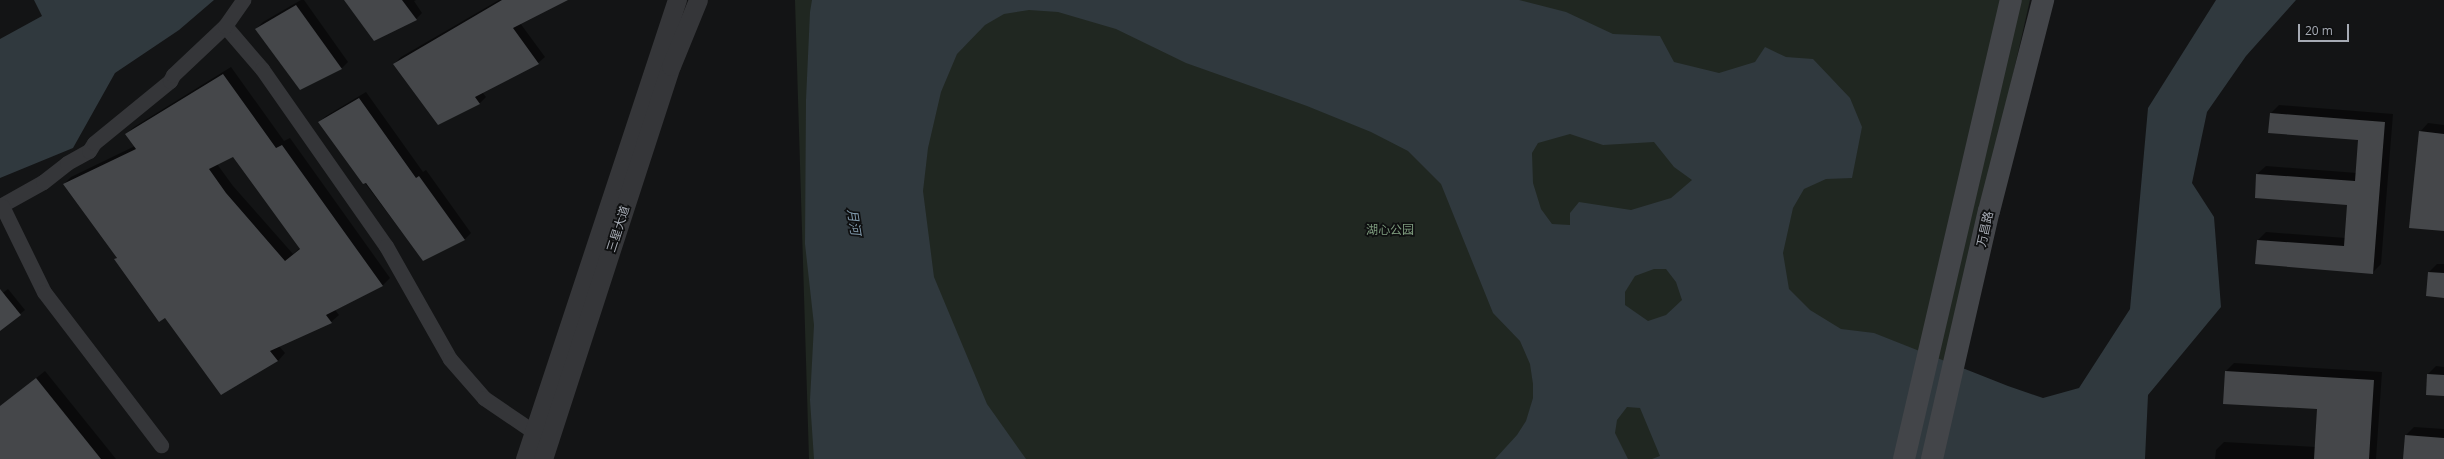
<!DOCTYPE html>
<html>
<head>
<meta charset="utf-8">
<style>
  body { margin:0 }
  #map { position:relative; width:2444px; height:459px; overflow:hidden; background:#131415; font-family:"Open Sans","Noto Sans SC",sans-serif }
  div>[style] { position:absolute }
  .green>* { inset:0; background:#202721 }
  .water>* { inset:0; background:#30393e }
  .shadow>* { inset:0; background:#0007 }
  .building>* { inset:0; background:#45474a }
  .minor>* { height:15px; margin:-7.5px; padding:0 7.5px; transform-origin:7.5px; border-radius:7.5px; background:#353639 }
  .tertiary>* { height:19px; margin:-9.5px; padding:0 9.5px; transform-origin:9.5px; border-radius:9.5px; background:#353639 }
  .secondary>* { height:22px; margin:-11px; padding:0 11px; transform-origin:11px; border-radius:11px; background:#434549 }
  span { translate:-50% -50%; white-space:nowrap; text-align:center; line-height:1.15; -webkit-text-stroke:3.5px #0e0f10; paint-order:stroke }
  .street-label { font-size:12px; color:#a6abb4 }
  .park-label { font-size:12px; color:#7f9d7f }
  .water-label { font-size:13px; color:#819aac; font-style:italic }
  .scale { position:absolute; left:2298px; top:24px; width:51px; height:18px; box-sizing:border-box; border:2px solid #a6abb4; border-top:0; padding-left:5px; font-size:12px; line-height:14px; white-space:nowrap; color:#a6abb4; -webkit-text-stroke:3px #0e0f10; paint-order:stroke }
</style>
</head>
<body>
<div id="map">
  <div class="green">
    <i style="clip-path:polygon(795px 0,2030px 0,1925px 459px,809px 459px)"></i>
  </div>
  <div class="water">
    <i style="clip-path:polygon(34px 0,214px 0,179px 30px,115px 73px,73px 148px,0 178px,0 39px,42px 16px)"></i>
    <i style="clip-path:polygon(evenodd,812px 0,1519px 0,1566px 12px,1613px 34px,1660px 36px,1674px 62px,1719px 73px,1755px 62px,1765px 47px,1786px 57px,1813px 59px,1850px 98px,1862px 127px,1852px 178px,1826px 179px,1804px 189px,1793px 208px,1783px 253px,1789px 289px,1810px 310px,1841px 329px,1874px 333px,2008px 386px,2043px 398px,2079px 388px,2130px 309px,2148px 108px,2216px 0,2296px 0,2246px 56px,2207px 112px,2192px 183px,2214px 217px,2221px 307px,2148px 395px,2145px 459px,1652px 459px,1660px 456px,1640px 408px,1627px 407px,1617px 420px,1615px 433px,1628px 459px,1495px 459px,1517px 435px,1526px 421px,1533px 398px,1533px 384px,1530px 364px,1520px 341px,1493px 313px,1441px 184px,1408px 151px,1371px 132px,1307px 106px,1186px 63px,1116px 29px,1058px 12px,1029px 10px,1004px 14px,985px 25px,957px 54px,941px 92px,928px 148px,923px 191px,934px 277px,987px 404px,1026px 459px,814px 459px,810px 400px,814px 325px,805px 244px,806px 100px,810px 12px,812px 0,1570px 134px,1603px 145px,1654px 142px,1674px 167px,1692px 180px,1671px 198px,1631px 210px,1579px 202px,1570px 213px,1570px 225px,1552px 224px,1541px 209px,1533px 183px,1532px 153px,1538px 143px,1570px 134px,812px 0,1654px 269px,1666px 269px,1676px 282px,1682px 300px,1666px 315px,1648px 321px,1625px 305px,1625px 292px,1635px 276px,1654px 269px)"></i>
  </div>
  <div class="shadow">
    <i style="clip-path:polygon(301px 0,304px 0,348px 62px,342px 68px,300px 89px,256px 29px,263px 22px)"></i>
    <i style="clip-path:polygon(345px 0,416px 0,414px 1px,422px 13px,416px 19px)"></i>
    <i style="clip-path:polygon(499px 0,566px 0,520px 23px,545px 57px,538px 63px,482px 92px,486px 97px,480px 103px,438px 124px,394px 64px,401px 57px)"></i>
    <i style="clip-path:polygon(evenodd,231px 67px,284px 141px,290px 138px,390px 278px,383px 285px,335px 310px,339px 315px,331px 322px,279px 346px,285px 353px,278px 361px,165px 317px,115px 260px,117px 257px,64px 184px,71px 177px,135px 146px,126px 134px,134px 127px,231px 67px,233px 156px,300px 248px,293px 254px,233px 186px,217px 164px,233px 156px)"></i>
    <i style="clip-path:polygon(366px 92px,423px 172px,426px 170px,471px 233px,465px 239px,423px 260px,319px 122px,326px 116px)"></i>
    <i style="clip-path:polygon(2279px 105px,2393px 114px,2381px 264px,2372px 273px,2258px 240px,2266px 232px,2346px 238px,2348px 204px,2257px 174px,2266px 166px,2357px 173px,2359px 139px,2271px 113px)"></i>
    <i style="clip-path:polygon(2428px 123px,2444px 125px,2444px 230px,2420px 132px)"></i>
    <i style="clip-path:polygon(2437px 264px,2444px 264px,2444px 297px,2429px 272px)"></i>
    <i style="clip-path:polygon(8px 289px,25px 310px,0 329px,0 295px)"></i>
    <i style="clip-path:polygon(2234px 363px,2382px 372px,2376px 459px,2215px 459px,2216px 450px,2224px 442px,2316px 447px,2318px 408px,2226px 371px)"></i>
    <i style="clip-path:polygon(2436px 366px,2444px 367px,2444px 395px,2428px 374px)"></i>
    <i style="clip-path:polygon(45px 371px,116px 459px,0 459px,0 407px)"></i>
    <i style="clip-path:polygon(2414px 427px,2444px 429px,2444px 459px,2404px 459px,2406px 435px)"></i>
  </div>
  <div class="building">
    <i style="clip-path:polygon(344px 0,402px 0,417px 20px,374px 41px)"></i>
    <i style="clip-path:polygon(502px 0,568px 0,513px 28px,539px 64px,475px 97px,480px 104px,438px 125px,393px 64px)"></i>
    <i style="clip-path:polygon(296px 5px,342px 69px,300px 90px,255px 29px)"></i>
    <i style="clip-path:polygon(evenodd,223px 74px,276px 148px,282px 145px,383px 286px,326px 315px,332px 323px,270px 351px,278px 361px,221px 395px,165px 318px,159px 322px,114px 259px,117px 258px,63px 184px,136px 149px,125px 134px,223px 74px,233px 157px,300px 249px,285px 261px,226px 193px,209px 169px,233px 157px)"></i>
    <i style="clip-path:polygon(359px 98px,416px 178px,419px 176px,465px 240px,423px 261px,366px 183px,363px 184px,318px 122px)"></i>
    <i style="clip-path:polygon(2270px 113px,2385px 122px,2373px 274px,2255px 264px,2257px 240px,2344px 246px,2347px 205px,2255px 198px,2256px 174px,2355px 181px,2358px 140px,2268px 133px)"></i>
    <i style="clip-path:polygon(2419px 131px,2444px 134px,2444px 231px,2409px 228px)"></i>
    <i style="clip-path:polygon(2428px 272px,2444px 273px,2444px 298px,2426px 296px)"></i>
    <i style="clip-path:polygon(0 289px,21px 315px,0 331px)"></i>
    <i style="clip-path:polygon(2225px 371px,2374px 380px,2369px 459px,2314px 459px,2317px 409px,2223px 404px)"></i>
    <i style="clip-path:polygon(2427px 374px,2444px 375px,2444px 396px,2426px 395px)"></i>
    <i style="clip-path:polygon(36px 378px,101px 459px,0 459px,0 406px)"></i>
    <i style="clip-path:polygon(2405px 435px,2444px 438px,2444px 459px,2403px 459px)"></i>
  </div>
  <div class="minor">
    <i style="left:225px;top:26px;width:57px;rotate:49.3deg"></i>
    <i style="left:262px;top:69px;width:216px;rotate:55deg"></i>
    <i style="left:386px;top:246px;width:130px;rotate:60.5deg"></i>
    <i style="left:450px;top:359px;width:52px;rotate:48.9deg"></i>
    <i style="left:484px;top:398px;width:60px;rotate:34.2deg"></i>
    <i style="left:0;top:206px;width:49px;rotate:-29.2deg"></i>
    <i style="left:43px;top:182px;width:31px;rotate:-38deg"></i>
    <i style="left:67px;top:163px;width:25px;rotate:-29deg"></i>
    <i style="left:89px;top:151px;width:9px;rotate:-58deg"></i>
    <i style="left:94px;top:143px;width:98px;rotate:-39.2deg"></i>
    <i style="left:170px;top:81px;width:7px;rotate:-63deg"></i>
    <i style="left:173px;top:75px;width:71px;rotate:-43.3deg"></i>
    <i style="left:225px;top:26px;width:32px;rotate:-55deg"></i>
    <i style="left:2px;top:206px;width:96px;rotate:64deg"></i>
    <i style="left:44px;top:292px;width:193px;rotate:52.6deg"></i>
  </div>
  <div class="tertiary">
    <i style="left:525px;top:459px;width:484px;rotate:-71.7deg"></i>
    <i style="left:543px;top:459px;width:413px;rotate:-72deg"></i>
    <i style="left:671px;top:66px;width:71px;rotate:-67.8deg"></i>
  </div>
  <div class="secondary">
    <i style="left:1904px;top:459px;width:471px;rotate:-76.9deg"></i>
    <i style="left:1932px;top:459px;width:254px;rotate:-77.1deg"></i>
    <i style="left:1989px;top:211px;width:218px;rotate:-75.6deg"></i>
  </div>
  <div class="street-label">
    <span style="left:618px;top:229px;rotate:-72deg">三星大道</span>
    <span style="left:1985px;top:229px;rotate:-77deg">万昌路</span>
  </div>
  <div class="park-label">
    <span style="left:1390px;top:230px">湖心公园</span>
  </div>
  <div class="water-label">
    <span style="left:854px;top:222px;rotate:81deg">月河</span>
  </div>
  <div class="scale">20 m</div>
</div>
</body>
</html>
